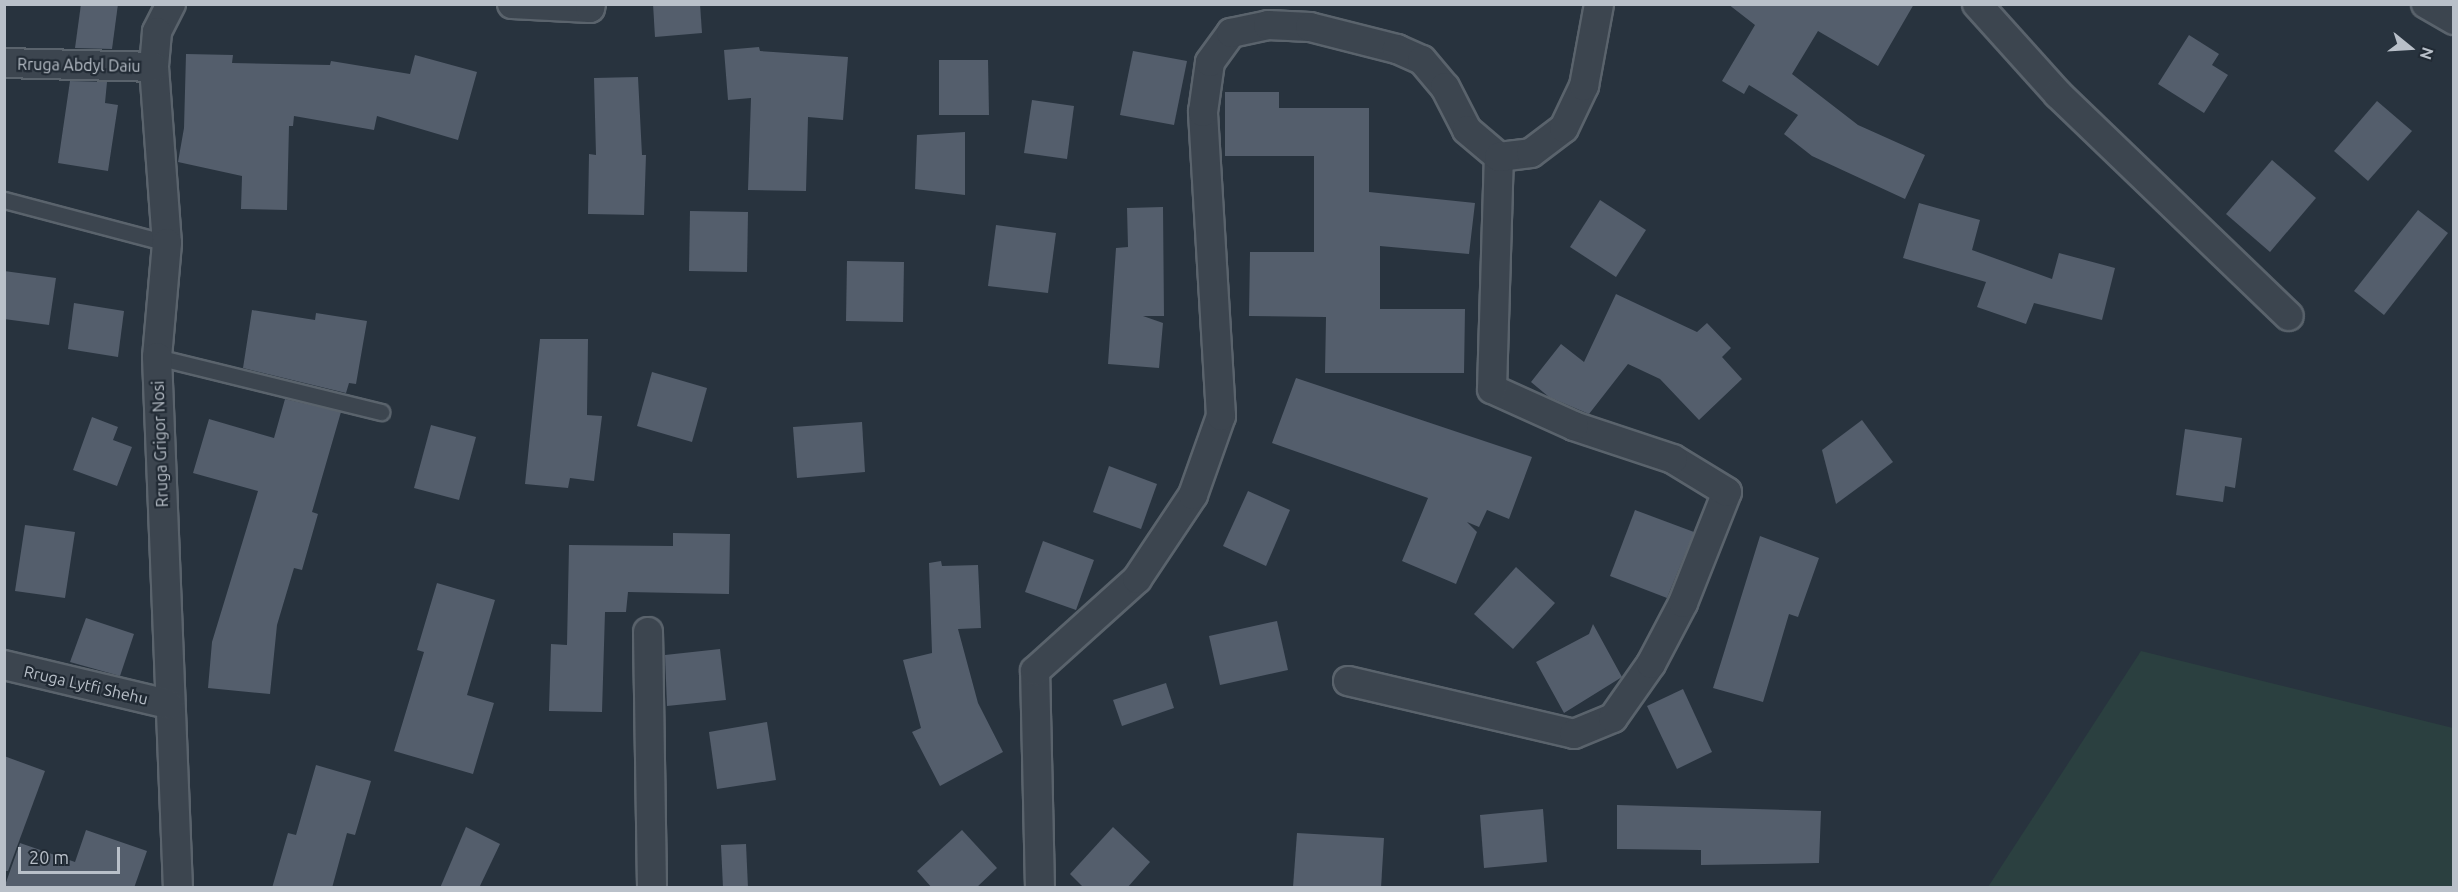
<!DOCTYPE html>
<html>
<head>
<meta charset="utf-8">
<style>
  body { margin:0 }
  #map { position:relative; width:2458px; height:892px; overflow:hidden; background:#28333e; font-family:Ubuntu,sans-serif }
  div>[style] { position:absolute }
  .green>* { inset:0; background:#2b4040 }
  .building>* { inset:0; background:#545e6c }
  .roads { filter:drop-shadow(2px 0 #5a636c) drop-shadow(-2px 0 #5a636c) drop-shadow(0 2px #5a636c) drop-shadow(0 -2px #5a636c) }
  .service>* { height:15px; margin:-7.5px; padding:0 7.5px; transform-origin:7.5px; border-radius:7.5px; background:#3c454f }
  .minor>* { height:28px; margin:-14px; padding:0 14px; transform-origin:14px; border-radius:14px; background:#3c454f }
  span { translate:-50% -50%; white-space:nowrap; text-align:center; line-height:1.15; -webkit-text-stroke:4.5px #212a34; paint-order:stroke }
  .street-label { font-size:16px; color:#b9c0c9 }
  .frame { position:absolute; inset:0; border:6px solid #b9c0c9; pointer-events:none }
  .north { position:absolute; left:2380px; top:18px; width:60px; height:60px; -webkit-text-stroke:4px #212a34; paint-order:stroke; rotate:108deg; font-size:16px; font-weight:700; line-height:24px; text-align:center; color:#b9c0c9 }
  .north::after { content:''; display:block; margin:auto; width:21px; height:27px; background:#b9c0c9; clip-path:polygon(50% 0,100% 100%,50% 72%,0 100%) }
  .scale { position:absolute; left:18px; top:847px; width:102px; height:27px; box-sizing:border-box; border:3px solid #b9c0c9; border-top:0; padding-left:8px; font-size:18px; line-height:21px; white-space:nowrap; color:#b9c0c9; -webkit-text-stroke:4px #212a34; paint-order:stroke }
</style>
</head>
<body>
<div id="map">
  <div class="green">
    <i style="clip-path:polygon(2141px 651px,2453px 728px,2453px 887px,1988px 887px)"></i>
  </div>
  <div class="building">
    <i style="clip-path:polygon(81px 4px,118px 4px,112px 49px,75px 48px)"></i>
    <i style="clip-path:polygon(653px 4px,700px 4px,702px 33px,655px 37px)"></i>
    <i style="clip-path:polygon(1728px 4px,1914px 4px,1878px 66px,1818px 31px,1792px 74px,1858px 125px,1925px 155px,1905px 199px,1812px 156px,1784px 134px,1798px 115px,1749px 85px,1744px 94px,1722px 81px,1755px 25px)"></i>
    <i style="clip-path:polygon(2189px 35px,2219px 54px,2212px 65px,2228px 75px,2204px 113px,2158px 84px)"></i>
    <i style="clip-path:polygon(759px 47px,760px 51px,848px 57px,843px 120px,808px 117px,806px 191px,748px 190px,751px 98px,728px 100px,724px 50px)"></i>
    <i style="clip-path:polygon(1133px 51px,1187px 61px,1174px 125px,1120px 115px)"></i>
    <i style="clip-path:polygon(186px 54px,233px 55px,232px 63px,330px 65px,331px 61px,410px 74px,415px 55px,477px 72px,458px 140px,377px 116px,374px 130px,294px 116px,293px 126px,289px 126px,287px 210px,241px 209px,242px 176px,178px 162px,184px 128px)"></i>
    <i style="clip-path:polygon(939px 60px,988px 60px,989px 115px,939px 115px)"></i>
    <i style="clip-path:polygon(638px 77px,642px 155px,646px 155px,644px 215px,588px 214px,589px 154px,596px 155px,594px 78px)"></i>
    <i style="clip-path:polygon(70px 81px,107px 82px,105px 103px,118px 105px,108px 171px,58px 163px)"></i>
    <i style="clip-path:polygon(1225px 92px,1279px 92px,1279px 108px,1369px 108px,1369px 192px,1475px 203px,1469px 254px,1380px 246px,1380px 309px,1465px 309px,1464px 373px,1325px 373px,1326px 317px,1249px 316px,1250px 252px,1314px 252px,1314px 156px,1225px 156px)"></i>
    <i style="clip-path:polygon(1032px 100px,1074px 106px,1067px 159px,1024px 153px)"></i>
    <i style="clip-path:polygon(2377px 101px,2412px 131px,2368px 181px,2334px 151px)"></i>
    <i style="clip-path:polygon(965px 132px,965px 195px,915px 189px,917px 135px)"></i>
    <i style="clip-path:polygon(2272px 160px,2316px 198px,2270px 252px,2226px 214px)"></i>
    <i style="clip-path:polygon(1600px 200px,1646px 230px,1616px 277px,1570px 247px)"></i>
    <i style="clip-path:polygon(1919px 203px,1980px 220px,1972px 250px,2052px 279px,2059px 253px,2115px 268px,2102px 320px,2034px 303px,2026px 324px,1977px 307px,1986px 282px,1903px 258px)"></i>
    <i style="clip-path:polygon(1163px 207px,1164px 316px,1143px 316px,1163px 323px,1159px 368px,1108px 364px,1116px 248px,1128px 247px,1127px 208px)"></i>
    <i style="clip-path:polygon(2418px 210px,2448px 233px,2384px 315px,2354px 291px)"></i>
    <i style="clip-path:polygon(690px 211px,748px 212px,747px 272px,689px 271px)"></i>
    <i style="clip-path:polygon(996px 225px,1056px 233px,1048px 293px,988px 286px)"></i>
    <i style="clip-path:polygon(847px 261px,904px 262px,903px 322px,846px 321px)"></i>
    <i style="clip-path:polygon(4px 271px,56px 278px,49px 325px,4px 319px)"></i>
    <i style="clip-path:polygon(1616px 294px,1697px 332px,1707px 323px,1731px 348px,1722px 357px,1742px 379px,1699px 420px,1660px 379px,1628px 364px,1589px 414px,1549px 397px,1531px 382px,1561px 344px,1584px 362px)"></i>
    <i style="clip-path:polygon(74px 303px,124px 311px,118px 357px,68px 349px)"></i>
    <i style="clip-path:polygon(252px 310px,315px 320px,316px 313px,367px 321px,356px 384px,349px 383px,346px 393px,243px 368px)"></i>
    <i style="clip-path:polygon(540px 339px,588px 339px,587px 415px,602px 416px,594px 481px,570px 478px,568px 488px,525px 484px)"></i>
    <i style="clip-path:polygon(652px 372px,707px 388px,692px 442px,637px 426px)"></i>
    <i style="clip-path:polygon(1296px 378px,1532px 457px,1509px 519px,1487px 510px,1479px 527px,1467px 522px,1477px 532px,1456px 584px,1402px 561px,1428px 498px,1272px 443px)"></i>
    <i style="clip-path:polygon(285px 399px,341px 412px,312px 512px,318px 514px,302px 570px,294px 568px,277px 625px,270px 694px,208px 688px,212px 642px,258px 491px,193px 473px,209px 419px,274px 438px)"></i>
    <i style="clip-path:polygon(92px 417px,118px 427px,113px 440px,132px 447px,117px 486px,73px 470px)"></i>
    <i style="clip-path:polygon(1862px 420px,1893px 462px,1836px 504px,1822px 450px)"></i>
    <i style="clip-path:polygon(862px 422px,865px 472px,797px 478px,793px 427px)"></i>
    <i style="clip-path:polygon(431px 425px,476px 437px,459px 500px,414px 488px)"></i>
    <i style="clip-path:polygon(2185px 429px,2242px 438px,2235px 488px,2225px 486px,2223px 502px,2176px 495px)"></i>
    <i style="clip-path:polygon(1109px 466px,1157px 484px,1141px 529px,1093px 512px)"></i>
    <i style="clip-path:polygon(1248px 491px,1290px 510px,1266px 566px,1223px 546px)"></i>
    <i style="clip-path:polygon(1635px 510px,1694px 532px,1667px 598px,1610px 576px)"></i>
    <i style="clip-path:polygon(25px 525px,75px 532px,65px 598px,15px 591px)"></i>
    <i style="clip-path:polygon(673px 533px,730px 534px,729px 594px,628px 592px,626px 612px,605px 612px,602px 712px,549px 711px,551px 644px,567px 645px,569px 545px,673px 546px)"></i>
    <i style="clip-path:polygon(1760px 536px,1819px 558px,1798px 617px,1789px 614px,1763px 702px,1713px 688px)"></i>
    <i style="clip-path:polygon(1043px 541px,1094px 560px,1076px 610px,1025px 592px)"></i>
    <i style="clip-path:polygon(941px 561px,942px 566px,978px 565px,981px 628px,958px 629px,978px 703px,1003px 752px,940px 786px,912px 732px,921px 728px,903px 660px,932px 653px,929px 563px)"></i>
    <i style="clip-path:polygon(1516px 567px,1555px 603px,1513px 649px,1474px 614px)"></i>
    <i style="clip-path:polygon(437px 583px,495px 600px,467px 695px,494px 703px,473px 774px,394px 751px,424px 652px,417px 650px)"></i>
    <i style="clip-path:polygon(86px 618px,134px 634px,120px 676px,70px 662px)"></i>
    <i style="clip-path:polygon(1277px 621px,1288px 670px,1220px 685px,1209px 636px)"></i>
    <i style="clip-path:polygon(1593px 624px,1622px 677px,1564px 713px,1536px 662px,1589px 634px)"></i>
    <i style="clip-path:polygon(720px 649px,726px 700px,667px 706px,665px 655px)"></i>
    <i style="clip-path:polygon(1166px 683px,1174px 708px,1122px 726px,1113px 700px)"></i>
    <i style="clip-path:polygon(1683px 689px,1712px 752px,1677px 769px,1647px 706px)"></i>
    <i style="clip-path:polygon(767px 722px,776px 780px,717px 789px,709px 732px)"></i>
    <i style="clip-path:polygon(4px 756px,45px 771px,8px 871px,4px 871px)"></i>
    <i style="clip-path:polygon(316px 765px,371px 781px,355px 835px,347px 833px,332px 888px,272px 888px,288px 833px,296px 835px)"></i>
    <i style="clip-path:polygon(1617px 805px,1821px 811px,1819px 863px,1701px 865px,1701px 850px,1617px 849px)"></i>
    <i style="clip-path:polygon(1543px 809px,1547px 862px,1484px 868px,1480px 815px)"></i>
    <i style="clip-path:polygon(466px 827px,500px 844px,479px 888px,440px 888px)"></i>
    <i style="clip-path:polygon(1113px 827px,1150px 862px,1127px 888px,1084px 888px,1070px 874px)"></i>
    <i style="clip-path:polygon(86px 830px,147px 851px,134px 888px,4px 888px,20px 843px,75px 862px)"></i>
    <i style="clip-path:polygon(962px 830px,997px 868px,976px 888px,932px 888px,917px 871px)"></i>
    <i style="clip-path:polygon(1297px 833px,1384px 838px,1381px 888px,1293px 887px)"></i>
    <i style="clip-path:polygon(746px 844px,748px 888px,723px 888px,721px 845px)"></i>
  </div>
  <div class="roads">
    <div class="service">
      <i style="left:4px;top:200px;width:169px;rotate:14.8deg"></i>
      <i style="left:157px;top:357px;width:231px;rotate:13.8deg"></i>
    </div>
    <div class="minor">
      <i style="left:171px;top:4px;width:31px;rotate:117deg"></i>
      <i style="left:157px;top:32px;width:35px;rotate:95deg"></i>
      <i style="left:154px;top:67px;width:176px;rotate:85.8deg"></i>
      <i style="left:167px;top:243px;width:114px;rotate:95deg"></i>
      <i style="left:157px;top:357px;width:531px;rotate:87.74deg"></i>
      <i style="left:512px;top:4px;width:78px;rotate:2.9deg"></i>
      <i style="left:590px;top:8px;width:4px;rotate:-76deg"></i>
      <i style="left:1977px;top:4px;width:121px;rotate:48deg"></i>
      <i style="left:2058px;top:94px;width:320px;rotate:43.9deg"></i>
      <i style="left:2426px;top:4px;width:32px;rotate:30deg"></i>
      <i style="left:4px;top:63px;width:150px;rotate:1.5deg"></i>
      <i style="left:648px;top:632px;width:256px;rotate:89.1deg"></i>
      <i style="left:4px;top:665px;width:169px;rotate:13.4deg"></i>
      <i style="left:1348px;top:681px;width:232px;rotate:13.2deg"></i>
      <i style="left:1574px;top:734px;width:42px;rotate:-22.3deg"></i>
      <i style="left:1613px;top:718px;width:66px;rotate:-54.9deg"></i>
      <i style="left:1651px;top:664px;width:69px;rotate:-62.3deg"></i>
      <i style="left:1683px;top:603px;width:119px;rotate:-68.4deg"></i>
      <i style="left:1727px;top:492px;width:63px;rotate:-148.6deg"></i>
      <i style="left:1673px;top:459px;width:104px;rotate:-161.6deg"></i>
      <i style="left:1574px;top:426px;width:90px;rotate:-155.7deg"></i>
      <i style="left:1492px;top:389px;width:232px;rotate:-88.3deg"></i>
      <i style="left:1040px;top:888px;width:217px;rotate:-91.3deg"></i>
      <i style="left:1035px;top:671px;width:137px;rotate:-42deg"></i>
      <i style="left:1137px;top:579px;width:101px;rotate:-56.3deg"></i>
      <i style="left:1193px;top:495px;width:84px;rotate:-70.5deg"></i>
      <i style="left:1221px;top:416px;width:305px;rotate:-93.4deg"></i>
      <i style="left:1203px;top:112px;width:50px;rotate:-82deg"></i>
      <i style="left:1210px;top:62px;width:36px;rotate:-54deg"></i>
      <i style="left:1231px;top:33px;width:38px;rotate:-12deg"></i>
      <i style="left:1268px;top:25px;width:42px;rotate:2.7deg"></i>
      <i style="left:1310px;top:27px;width:90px;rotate:14.2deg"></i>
      <i style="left:1397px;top:49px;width:27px;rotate:24deg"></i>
      <i style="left:1422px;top:60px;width:35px;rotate:50deg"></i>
      <i style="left:1445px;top:87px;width:48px;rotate:62.9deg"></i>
      <i style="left:1467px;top:130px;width:42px;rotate:40.2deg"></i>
      <i style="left:1499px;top:157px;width:32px;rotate:-7deg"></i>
      <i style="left:1531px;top:153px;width:41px;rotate:-37.1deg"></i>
      <i style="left:1564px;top:128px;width:47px;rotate:-64.5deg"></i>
      <i style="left:1584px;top:86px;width:83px;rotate:-79.6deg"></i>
    </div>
  </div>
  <div class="street-label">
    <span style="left:79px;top:65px;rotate:1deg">Rruga Abdyl Daiu</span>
    <span style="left:160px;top:444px;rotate:-92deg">Rruga Grigor Nosi</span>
    <span style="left:86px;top:685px;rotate:13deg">Rruga Lytfi Shehu</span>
  </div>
  <div class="frame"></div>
  <div class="north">N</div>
  <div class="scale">20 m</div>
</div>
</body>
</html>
